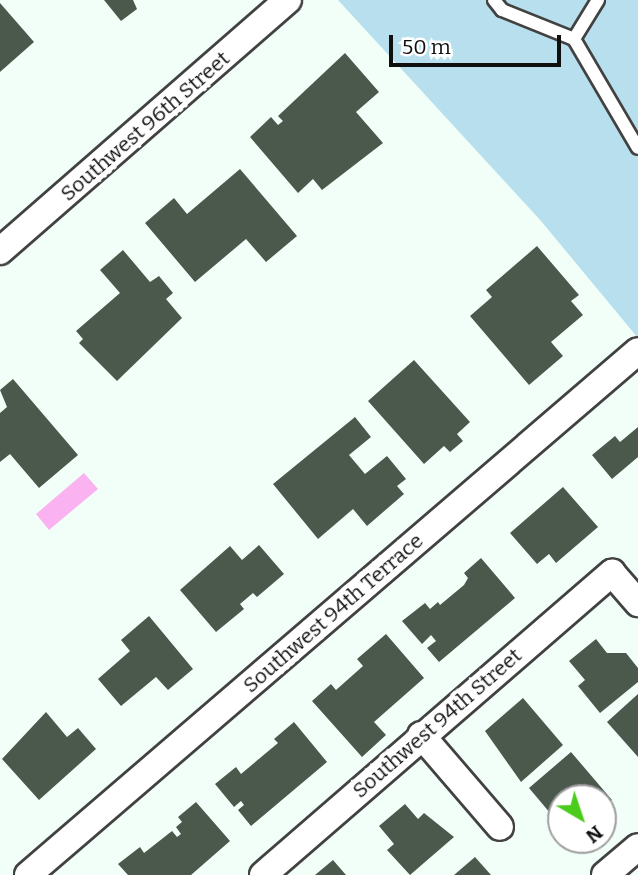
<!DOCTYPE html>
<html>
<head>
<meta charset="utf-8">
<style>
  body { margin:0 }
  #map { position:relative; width:638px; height:875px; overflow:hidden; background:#f2fff9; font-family:Bitter,serif }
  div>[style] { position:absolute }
  .green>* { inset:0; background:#b7dfed }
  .water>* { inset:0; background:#fbb2f0 }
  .building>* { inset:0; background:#4b594d }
  .roads { filter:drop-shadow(2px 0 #424242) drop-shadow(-2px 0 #424242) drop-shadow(0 2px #424242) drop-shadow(0 -2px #424242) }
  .lane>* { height:12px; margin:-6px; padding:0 6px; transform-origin:6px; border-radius:6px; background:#fff }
  .street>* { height:26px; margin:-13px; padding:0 13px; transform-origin:13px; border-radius:13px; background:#fff }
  span { translate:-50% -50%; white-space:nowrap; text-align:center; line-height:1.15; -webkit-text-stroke:7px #fff; paint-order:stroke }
  .street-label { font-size:21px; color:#0f0f0f }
  .north { position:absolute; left:547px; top:784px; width:70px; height:70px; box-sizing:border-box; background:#fff; border:2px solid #9f9f9f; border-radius:50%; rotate:141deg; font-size:19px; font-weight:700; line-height:28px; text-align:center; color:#0f0f0f }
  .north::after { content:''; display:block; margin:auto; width:24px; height:32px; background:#4bcb1c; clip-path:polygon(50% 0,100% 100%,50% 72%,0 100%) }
  .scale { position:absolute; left:389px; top:35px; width:172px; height:32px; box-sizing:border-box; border:4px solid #0f0f0f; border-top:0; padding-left:9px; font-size:21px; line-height:24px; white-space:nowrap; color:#0f0f0f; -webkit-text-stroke:5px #fff; paint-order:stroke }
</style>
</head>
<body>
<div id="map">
  <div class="green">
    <i style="clip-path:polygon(338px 0,638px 0,638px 338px,541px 221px)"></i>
  </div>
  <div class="water">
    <i style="clip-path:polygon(84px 473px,98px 489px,49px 530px,36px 514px)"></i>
  </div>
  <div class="building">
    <i style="clip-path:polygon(104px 0,133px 0,137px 9px,121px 21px)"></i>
    <i style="clip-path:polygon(0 3px,34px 42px,0 72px)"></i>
    <i style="clip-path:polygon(345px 53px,379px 92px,356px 112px,383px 143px,322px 190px,313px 179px,298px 193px,250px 137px,271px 117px,278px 125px,283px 121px,278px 116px)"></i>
    <i style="clip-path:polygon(240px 169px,297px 236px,266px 262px,246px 239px,195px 282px,145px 223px,174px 198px,187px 214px)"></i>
    <i style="clip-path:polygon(537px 246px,579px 295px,571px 301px,583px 315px,551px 342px,563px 356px,529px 385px,470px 316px,492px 297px,486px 290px)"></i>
    <i style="clip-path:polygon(123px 250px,150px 282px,159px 276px,173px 293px,166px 299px,182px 318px,117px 381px,79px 343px,83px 339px,76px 331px,120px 293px,100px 270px)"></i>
    <i style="clip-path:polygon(414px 360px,470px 422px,457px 434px,463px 441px,450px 452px,444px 446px,424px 464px,368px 401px)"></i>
    <i style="clip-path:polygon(13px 379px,78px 455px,39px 488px,10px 454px,0 462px,0 413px,7px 407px,0 390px)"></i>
    <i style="clip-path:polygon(355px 417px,371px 437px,349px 455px,365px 474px,387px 456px,406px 479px,397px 486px,404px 494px,367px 526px,353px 509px,318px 539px,273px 484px)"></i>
    <i style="clip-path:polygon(638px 427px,638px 457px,612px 479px,592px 455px,615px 436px,620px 442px)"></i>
    <i style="clip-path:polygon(563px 487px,598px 527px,556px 563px,549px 554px,537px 564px,510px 533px)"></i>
    <i style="clip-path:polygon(259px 545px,284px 574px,257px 597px,253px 593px,240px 604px,244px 609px,216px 632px,180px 590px,230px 546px,242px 560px)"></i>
    <i style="clip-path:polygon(481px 558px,515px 598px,439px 662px,427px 648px,436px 641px,431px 635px,422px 644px,402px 621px,425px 603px,430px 609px,438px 602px,440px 605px,464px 585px,468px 578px,464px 573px)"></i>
    <i style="clip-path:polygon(149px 616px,193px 669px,168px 690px,156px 677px,121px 706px,98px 679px,130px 651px,121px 640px)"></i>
    <i style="clip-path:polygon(386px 634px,424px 678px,374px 722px,386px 735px,362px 757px,312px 701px,331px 684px,336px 690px,363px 666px,357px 659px)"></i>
    <i style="clip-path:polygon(596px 639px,607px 653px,626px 653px,638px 668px,638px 682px,600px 713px,578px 686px,585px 680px,569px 661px)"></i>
    <i style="clip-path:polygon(638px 694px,638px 757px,607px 722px)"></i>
    <i style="clip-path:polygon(523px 698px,563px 745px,521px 782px,485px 731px)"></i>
    <i style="clip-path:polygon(46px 712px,67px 737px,78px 728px,96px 749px,39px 800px,2px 759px)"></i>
    <i style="clip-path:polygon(294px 722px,327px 762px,251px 826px,238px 810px,244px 805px,241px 801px,234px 807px,215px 784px,236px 767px,241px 774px,278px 743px,274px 739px)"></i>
    <i style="clip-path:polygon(571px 752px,612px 800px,603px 808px,603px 798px,561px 798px,561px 826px,529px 788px)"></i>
    <i style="clip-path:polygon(196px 802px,230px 841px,191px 875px,128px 875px,118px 864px,140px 847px,144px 853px,172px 831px,177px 837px,181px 834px,176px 827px,182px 822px,178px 817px)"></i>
    <i style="clip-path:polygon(405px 804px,418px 819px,424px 813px,454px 837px,410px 875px,387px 850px,394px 844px,379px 826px)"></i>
    <i style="clip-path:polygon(475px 857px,491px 875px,454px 875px)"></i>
    <i style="clip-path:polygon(333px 860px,346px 875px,315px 875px)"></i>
  </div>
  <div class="roads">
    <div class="lane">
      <i style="left:494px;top:0;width:13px;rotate:51deg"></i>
      <i style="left:502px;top:10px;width:78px;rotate:21.9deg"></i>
      <i style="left:598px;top:0;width:46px;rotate:121.6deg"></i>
      <i style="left:574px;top:39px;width:126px;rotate:59.6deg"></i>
    </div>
    <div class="street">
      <i style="left:0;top:251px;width:382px;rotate:-41.1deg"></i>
      <i style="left:421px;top:735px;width:121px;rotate:49.3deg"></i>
      <i style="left:28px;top:875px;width:804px;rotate:-40.66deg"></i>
      <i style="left:263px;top:875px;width:462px;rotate:-40.9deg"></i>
      <i style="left:612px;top:573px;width:40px;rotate:49deg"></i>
      <i style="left:605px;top:875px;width:43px;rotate:-40.3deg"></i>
    </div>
  </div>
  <div class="street-label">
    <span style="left:145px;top:126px;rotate:-41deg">Southwest 96th Street</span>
    <span style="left:333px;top:613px;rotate:-41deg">Southwest 94th Terrace</span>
    <span style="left:437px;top:723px;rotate:-41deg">Southwest 94th Street</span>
  </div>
  <div class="north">N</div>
  <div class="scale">50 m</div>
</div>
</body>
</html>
